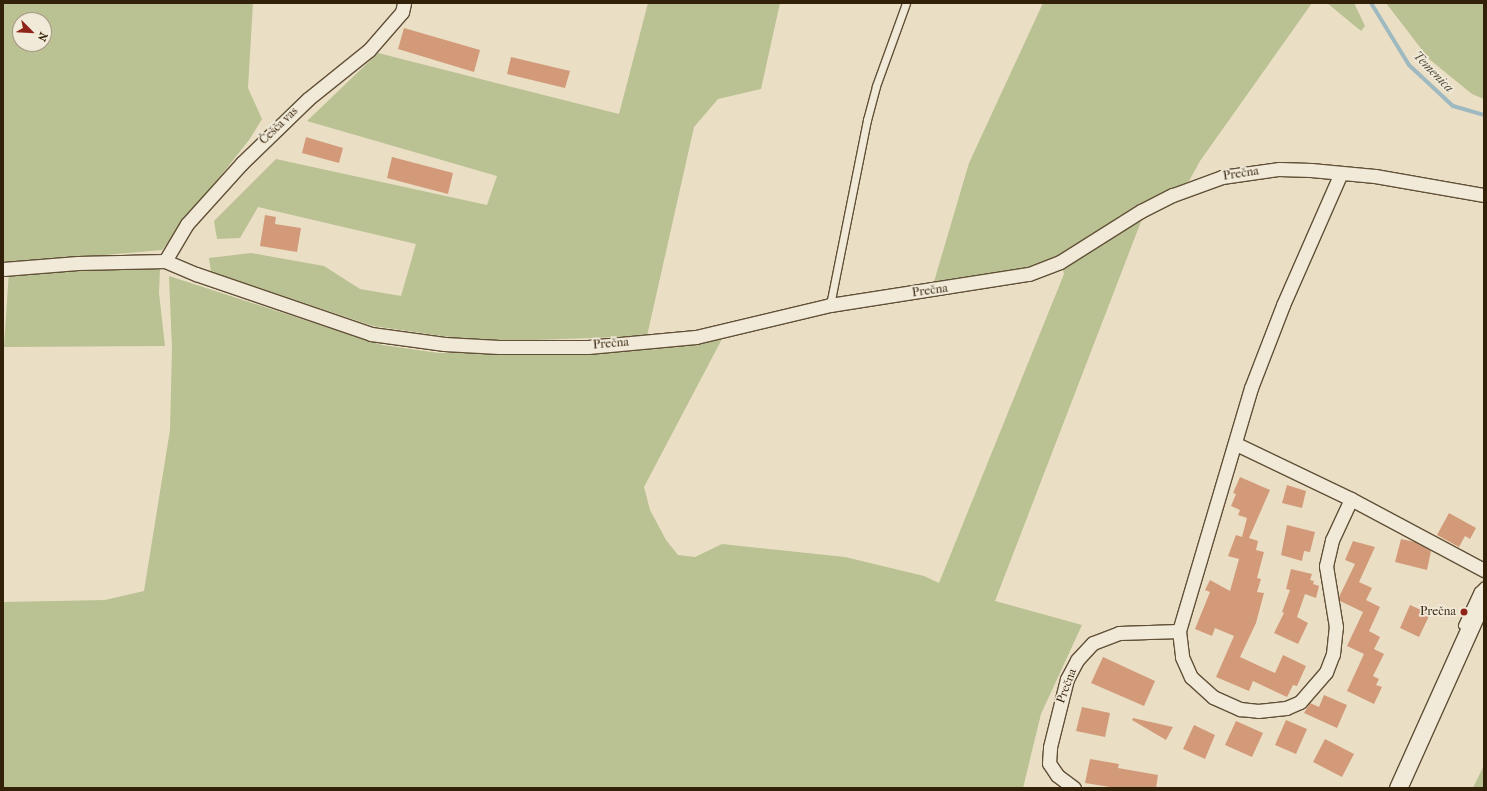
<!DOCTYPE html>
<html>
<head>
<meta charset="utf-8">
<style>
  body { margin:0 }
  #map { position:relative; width:1487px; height:791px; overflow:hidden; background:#eadfc5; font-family:"IM FELL French Canon",serif }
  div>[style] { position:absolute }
  .green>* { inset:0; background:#bac192 }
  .stream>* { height:4px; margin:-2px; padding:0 2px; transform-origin:2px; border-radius:2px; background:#9fb9c1 }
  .building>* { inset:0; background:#d39a7a }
  .roads { filter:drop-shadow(1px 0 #615037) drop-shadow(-1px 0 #615037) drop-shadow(0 1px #615037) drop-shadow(0 -1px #615037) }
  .service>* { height:7px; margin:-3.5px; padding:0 3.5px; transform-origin:3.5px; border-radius:3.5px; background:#f1ead9 }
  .minor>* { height:13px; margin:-6.5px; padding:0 6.5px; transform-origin:6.5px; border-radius:6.5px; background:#f1ead9 }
  .tertiary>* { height:17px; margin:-8.5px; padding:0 8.5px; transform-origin:8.5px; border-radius:8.5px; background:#f1ead9 }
  .dots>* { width:11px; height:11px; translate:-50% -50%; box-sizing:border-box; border:2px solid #f1ead9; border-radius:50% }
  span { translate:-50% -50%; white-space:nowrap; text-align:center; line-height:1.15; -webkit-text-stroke:3.5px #f1ead9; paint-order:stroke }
  .street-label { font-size:12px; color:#332008 }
  .poi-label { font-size:12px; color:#332008 }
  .right { translate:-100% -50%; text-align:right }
  .water-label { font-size:13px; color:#534e40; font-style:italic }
  .frame { position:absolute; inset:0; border:4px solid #332008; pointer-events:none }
  .north { position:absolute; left:12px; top:12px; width:40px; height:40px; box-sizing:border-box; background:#f1ead9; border:1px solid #a59985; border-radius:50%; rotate:114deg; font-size:11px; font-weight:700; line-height:16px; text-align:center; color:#332008 }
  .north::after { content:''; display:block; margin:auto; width:14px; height:18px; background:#8f2418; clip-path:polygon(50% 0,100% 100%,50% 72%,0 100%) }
</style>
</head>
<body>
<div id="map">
  <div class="green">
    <i style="clip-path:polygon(evenodd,3px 3px,253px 3px,248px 88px,262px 119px,249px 140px,162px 250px,3px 264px,3px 3px,20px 20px,44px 20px,44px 44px,20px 44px,20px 20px)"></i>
    <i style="clip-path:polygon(648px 3px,780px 3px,761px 89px,718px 99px,694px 127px,647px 336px,505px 341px,463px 339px,373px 326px,211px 272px,209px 258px,251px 253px,324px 266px,360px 289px,401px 296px,416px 244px,258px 207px,240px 238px,217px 239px,214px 221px,276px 159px,487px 205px,497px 176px,307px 121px,378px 53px,619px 114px)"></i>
    <i style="clip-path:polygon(1043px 3px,1312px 3px,1200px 161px,1189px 181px,1133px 209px,1056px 257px,1028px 268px,933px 285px,969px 163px)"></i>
    <i style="clip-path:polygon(1327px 3px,1354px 3px,1365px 26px,1361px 31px)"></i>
    <i style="clip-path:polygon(1386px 3px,1484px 3px,1484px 99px,1472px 94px,1429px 59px)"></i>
    <i style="clip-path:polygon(1142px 219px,995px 601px,1082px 625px,1041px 714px,1023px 788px,3px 788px,3px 602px,105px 600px,144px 591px,170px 430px,172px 348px,169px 276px,382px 345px,439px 353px,598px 353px,723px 337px,644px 487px,650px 510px,666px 540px,678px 555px,695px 557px,722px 544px,845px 557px,924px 576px,939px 583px,1064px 274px,1062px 266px)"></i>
    <i style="clip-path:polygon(138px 264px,160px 268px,159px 293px,165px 346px,4px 347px,9px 271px)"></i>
    <i style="clip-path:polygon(1484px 765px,1484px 788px,1473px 788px)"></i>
  </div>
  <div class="stream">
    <i style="left:1371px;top:3px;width:73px;rotate:58.5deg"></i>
    <i style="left:1409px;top:65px;width:60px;rotate:43deg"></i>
    <i style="left:1453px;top:106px;width:32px;rotate:16deg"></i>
  </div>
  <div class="building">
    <i style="clip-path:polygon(404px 28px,480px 50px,474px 72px,398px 49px)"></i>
    <i style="clip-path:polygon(511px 57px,570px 71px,565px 88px,507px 74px)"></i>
    <i style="clip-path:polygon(306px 137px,343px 148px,339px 163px,302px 153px)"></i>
    <i style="clip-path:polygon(392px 157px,453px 173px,448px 194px,387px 178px)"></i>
    <i style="clip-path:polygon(265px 215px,276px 217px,275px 224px,301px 228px,297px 252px,260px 246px)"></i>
    <i style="clip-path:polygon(1240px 477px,1270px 490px,1249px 538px,1258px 541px,1256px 550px,1264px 552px,1257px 578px,1261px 579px,1257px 592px,1264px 593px,1256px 623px,1240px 657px,1275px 673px,1283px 655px,1306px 666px,1297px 686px,1293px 685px,1287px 697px,1253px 681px,1249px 691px,1216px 677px,1234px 636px,1215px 628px,1212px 636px,1195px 629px,1210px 592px,1205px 590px,1210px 580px,1230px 591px,1239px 559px,1228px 556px,1236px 535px,1242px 537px,1247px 518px,1238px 515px,1240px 510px,1231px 506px,1236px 494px,1233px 493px)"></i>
    <i style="clip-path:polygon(1287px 485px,1306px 491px,1302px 508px,1282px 503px)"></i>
    <i style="clip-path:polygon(1449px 513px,1476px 528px,1470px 539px,1465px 536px,1459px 547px,1437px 535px)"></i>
    <i style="clip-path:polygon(1287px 525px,1315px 532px,1310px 552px,1304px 551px,1302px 561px,1281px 555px)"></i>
    <i style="clip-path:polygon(1401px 539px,1415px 542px,1431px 551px,1427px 570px,1395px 562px)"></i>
    <i style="clip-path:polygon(1353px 541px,1375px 547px,1359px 582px,1372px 588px,1366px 600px,1380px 607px,1369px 631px,1380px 637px,1374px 649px,1384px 654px,1373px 676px,1379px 679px,1376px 685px,1382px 687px,1374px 704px,1347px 691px,1364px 654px,1347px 646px,1363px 612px,1340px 601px,1339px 597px,1355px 564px,1345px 560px)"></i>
    <i style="clip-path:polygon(1291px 569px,1312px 574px,1310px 580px,1314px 581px,1313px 584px,1319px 586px,1316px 598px,1305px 594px,1297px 617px,1308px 623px,1298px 644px,1274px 633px,1284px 613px,1282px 612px,1290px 590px,1286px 589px)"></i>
    <i style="clip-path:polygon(1410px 605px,1430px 614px,1419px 637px,1400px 628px)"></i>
    <i style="clip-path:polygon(1103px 657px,1155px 681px,1144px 706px,1091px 683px)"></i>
    <i style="clip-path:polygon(1324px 695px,1347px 705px,1337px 728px,1304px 713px,1310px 703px,1319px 707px)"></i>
    <i style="clip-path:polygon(1082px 707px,1110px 713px,1105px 737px,1076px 731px)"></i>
    <i style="clip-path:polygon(1133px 718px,1173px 727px,1166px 740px,1132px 720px)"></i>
    <i style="clip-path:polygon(1286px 720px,1307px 729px,1296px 754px,1275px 745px)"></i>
    <i style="clip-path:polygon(1236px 721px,1263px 733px,1252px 757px,1225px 745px)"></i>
    <i style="clip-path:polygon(1194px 725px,1215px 735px,1205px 759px,1183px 749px)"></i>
    <i style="clip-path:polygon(1325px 739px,1354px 754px,1342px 777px,1313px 762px)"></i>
    <i style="clip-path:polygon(1090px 759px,1119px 764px,1118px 768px,1158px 775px,1156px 788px,1116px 788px,1085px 783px)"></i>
  </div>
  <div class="roads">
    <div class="service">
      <i style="left:830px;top:305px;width:189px;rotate:-78.7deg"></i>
      <i style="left:867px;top:120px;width:35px;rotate:-75deg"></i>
      <i style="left:876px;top:86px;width:88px;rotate:-70.1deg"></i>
      <i style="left:1462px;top:625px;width:38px;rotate:-65deg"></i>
      <i style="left:1478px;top:591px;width:8px;rotate:-45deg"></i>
    </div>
    <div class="minor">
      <i style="left:165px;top:261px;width:43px;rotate:-59.3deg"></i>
      <i style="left:187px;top:224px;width:82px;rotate:-48deg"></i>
      <i style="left:242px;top:163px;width:92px;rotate:-44.1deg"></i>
      <i style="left:308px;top:99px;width:78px;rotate:-38.8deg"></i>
      <i style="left:369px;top:50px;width:50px;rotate:-49deg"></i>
      <i style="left:402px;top:12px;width:9px;rotate:-77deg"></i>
      <i style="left:3px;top:269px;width:75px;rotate:-4.6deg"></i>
      <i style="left:78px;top:263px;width:87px;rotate:-1.3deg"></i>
      <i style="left:165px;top:261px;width:34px;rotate:23deg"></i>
      <i style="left:196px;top:274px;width:185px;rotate:18.9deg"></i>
      <i style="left:371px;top:334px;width:74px;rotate:7.8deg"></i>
      <i style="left:444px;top:344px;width:55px;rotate:3.1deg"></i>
      <i style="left:499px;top:347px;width:89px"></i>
      <i style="left:588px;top:347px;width:108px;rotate:-5.3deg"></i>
      <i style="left:696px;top:337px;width:138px;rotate:-13.4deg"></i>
      <i style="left:830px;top:305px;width:201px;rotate:-8.9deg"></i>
      <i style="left:1029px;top:274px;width:33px;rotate:-21deg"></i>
      <i style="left:1060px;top:262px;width:96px;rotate:-32.2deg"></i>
      <i style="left:1141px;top:211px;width:36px;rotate:-27deg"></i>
      <i style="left:1173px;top:195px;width:52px;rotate:-20.2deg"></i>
      <i style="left:1222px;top:177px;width:58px;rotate:-8deg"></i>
      <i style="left:1279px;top:169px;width:32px;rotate:2deg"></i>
      <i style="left:1311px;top:170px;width:64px;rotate:5.4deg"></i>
      <i style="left:1375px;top:176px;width:111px;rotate:9.9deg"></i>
      <i style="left:1236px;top:444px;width:127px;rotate:25.6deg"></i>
      <i style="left:1351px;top:499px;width:151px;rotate:28.1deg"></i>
      <i style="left:1179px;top:631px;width:26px;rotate:83deg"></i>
      <i style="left:1182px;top:657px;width:22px;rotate:66deg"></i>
      <i style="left:1191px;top:677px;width:30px;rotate:42deg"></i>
      <i style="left:1213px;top:697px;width:30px;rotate:24deg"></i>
      <i style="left:1240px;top:709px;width:18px;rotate:6deg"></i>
      <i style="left:1258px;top:711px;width:28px;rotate:-6deg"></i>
      <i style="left:1286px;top:708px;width:15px;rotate:-23deg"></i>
      <i style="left:1300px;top:702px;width:40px;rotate:-49deg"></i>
      <i style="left:1326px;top:672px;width:19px;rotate:-69deg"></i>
      <i style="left:1333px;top:654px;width:27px;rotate:-84deg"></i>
      <i style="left:1336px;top:627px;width:62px;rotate:-99.3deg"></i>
      <i style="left:1326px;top:566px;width:27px;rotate:-77deg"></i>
      <i style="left:1332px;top:540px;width:45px;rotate:-65.1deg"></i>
      <i style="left:1074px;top:788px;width:21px;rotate:-143deg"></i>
      <i style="left:1057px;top:775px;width:14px;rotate:-124deg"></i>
      <i style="left:1049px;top:763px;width:16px;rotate:-86deg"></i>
      <i style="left:1050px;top:747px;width:70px;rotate:-76deg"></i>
      <i style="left:1067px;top:679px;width:21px;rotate:-62deg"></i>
      <i style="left:1077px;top:660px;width:23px;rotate:-47deg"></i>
      <i style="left:1093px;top:643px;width:28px;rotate:-21deg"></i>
      <i style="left:1119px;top:633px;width:60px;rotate:-1.9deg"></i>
      <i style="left:1179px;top:631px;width:253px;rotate:-73.5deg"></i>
      <i style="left:1251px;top:388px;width:89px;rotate:-68.9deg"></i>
      <i style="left:1283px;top:305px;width:144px;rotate:-66.3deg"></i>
    </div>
    <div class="tertiary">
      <i style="left:1398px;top:788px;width:209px;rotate:-65.8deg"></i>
    </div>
  </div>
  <div class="dots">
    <i style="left:1464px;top:612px;background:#8f2418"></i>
  </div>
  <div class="street-label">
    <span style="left:279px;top:126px;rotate:-44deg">Češča vas</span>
    <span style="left:1241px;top:174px;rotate:-9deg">Prečna</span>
    <span style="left:930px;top:291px;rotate:-8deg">Prečna</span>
    <span style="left:611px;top:344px;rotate:-5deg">Prečna</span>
    <span style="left:1067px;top:686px;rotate:-69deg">Prečna</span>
  </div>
  <div class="poi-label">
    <span class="right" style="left:1456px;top:612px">Prečna</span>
  </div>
  <div class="water-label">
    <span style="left:1433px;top:72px;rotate:46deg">Temenica</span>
  </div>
  <div class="frame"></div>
  <div class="north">N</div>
</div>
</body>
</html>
